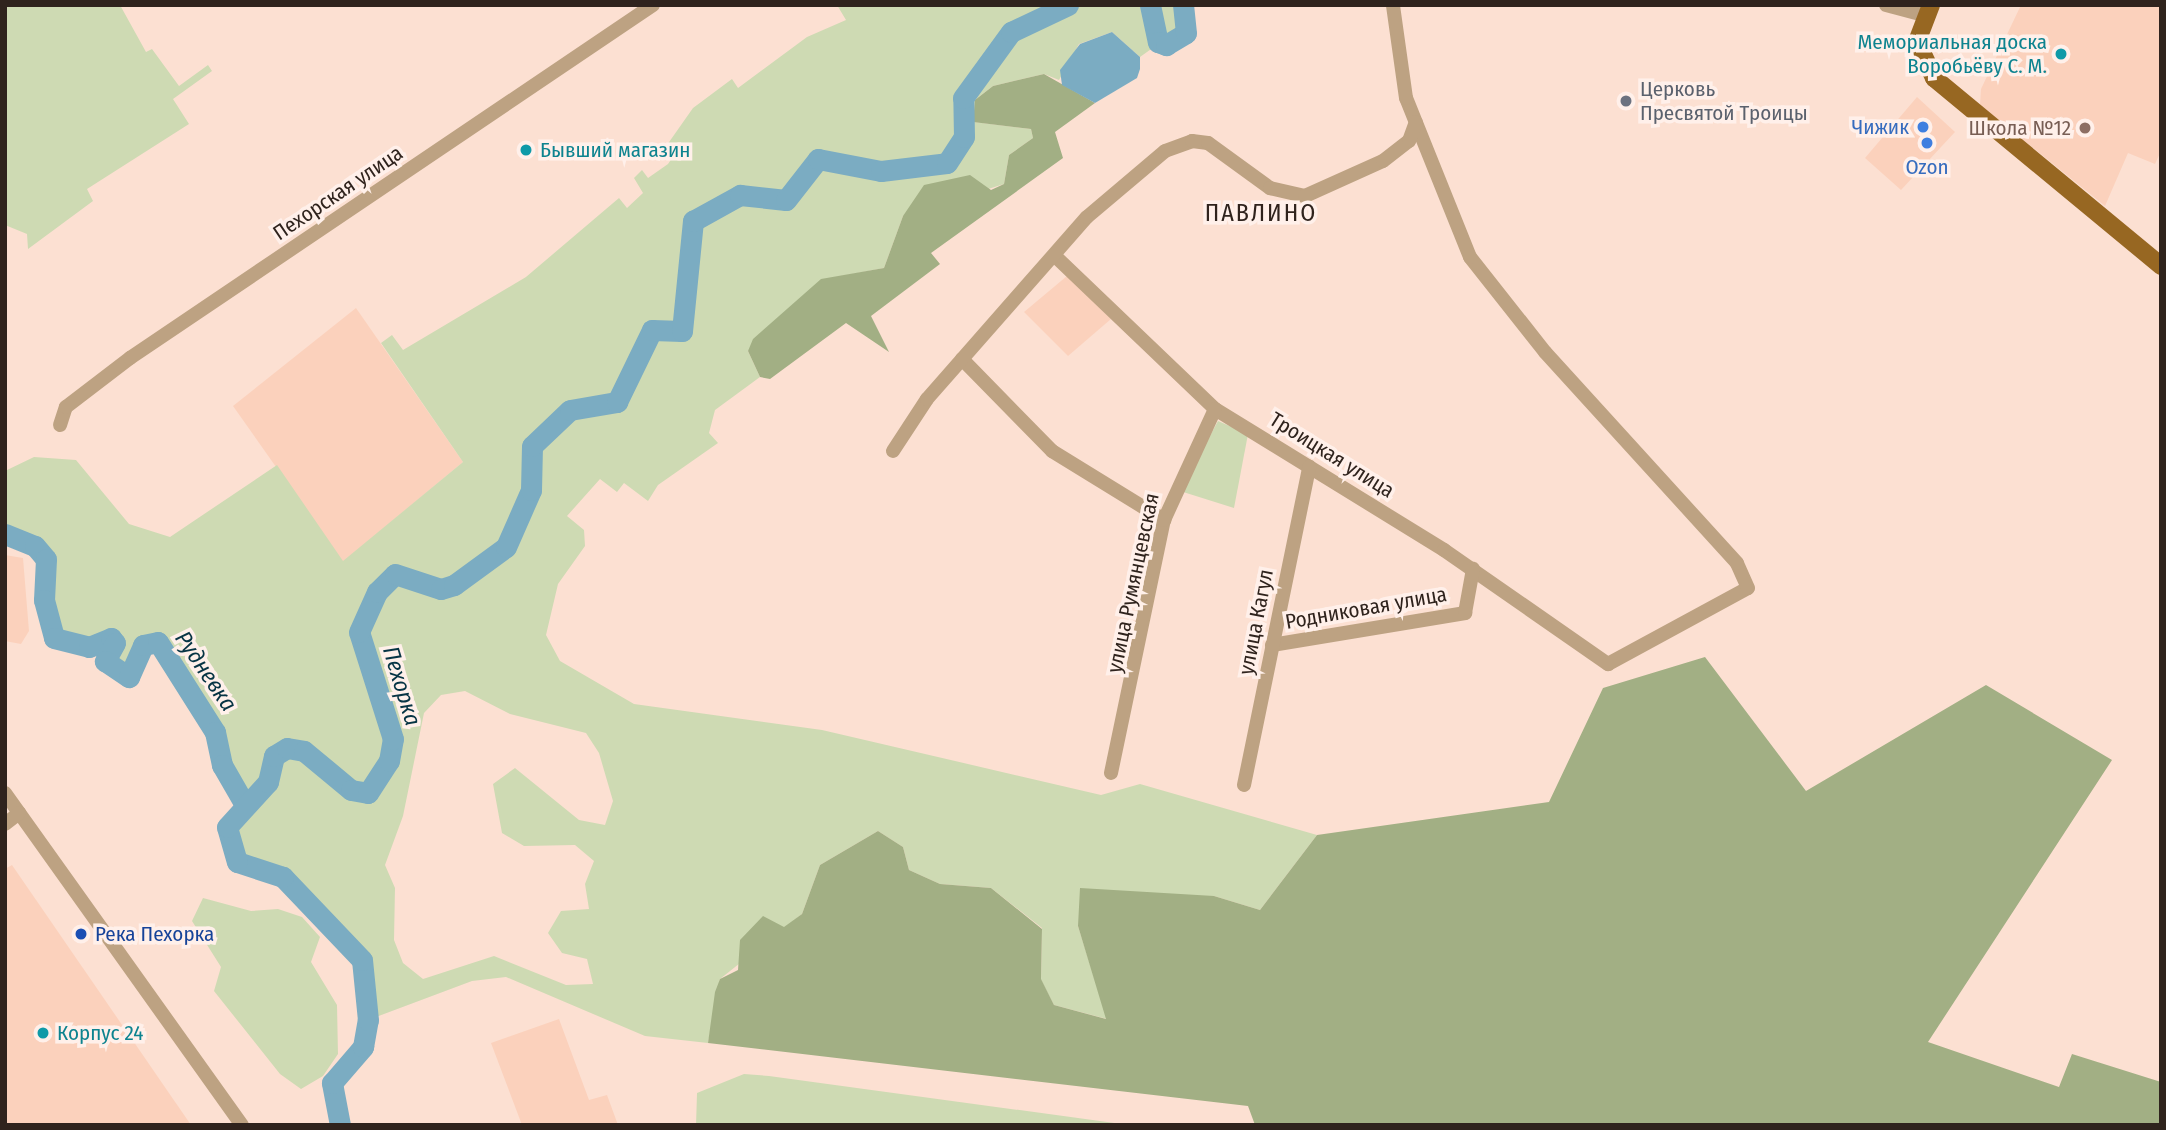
<!DOCTYPE html>
<html>
<head>
<meta charset="utf-8">
<style>
  body { margin:0 }
  #map { position:relative; width:2166px; height:1130px; overflow:hidden; background:#fce0d2; font-family:"Fira Sans Condensed",sans-serif }
  div>[style] { position:absolute }
  .built>* { inset:0; background:#fbd1bc }
  .green>* { inset:0; background:#cedab3 }
  .forest>* { inset:0; background:#a2af84 }
  .water>* { inset:0; background:#7bacc2 }
  .river>* { height:21px; margin:-10.5px; padding:0 10.5px; transform-origin:10.5px; border-radius:10.5px; background:#7bacc2 }
  .minor>* { height:14px; margin:-7px; padding:0 7px; transform-origin:7px; border-radius:7px; background:#bda282 }
  .major>* { height:18px; margin:-9px; padding:0 9px; transform-origin:9px; border-radius:9px; background:#976722 }
  .dots>* { width:19px; height:19px; translate:-50% -50%; box-sizing:border-box; border:4px solid #fff0ea; border-radius:50% }
  span { translate:-50% -50%; white-space:nowrap; text-align:center; line-height:1.15; -webkit-text-stroke:7px #fff0ea; paint-order:stroke }
  .culture-label { font-size:21px; color:#0d838f }
  .right { translate:-100% -50%; text-align:right }
  .left { translate:0 -50%; text-align:left }
  .worship-label { font-size:21px; color:#5b616d }
  .shop-label { font-size:21px; color:#366cbe }
  .education-label { font-size:21px; color:#785e54 }
  .street-label { font-size:21px; color:#2f231d }
  .transit-label { font-size:21px; color:#164399 }
  .water-label { font-size:23px; color:#063444; font-style:italic }
  .quarter-label { font-size:24px; color:#2f231d; letter-spacing:2px }
  .frame { position:absolute; inset:0; border:7px solid #2f231d; pointer-events:none }
</style>
</head>
<body>
<div id="map">
  <div class="built">
    <i style="clip-path:polygon(2021px 5px,2161px 5px,2161px 151px,2155px 164px,2128px 153px,2105px 206px,1980px 105px,1981px 89px)"></i>
    <i style="clip-path:polygon(1917px 97px,1955px 132px,1901px 190px,1865px 158px)"></i>
    <i style="clip-path:polygon(1067px 276px,1111px 319px,1068px 356px,1024px 312px)"></i>
    <i style="clip-path:polygon(356px 308px,463px 462px,343px 562px,233px 406px)"></i>
    <i style="clip-path:polygon(5px 555px,23px 558px,29px 631px,21px 644px,5px 641px)"></i>
    <i style="clip-path:polygon(12px 865px,191px 1125px,5px 1125px,5px 869px)"></i>
    <i style="clip-path:polygon(559px 1019px,589px 1100px,607px 1095px,618px 1125px,522px 1125px,491px 1043px)"></i>
  </div>
  <div class="green">
    <i style="clip-path:polygon(5px 5px,120px 5px,146px 52px,152px 49px,179px 86px,208px 65px,212px 71px,173px 99px,189px 124px,87px 189px,93px 201px,28px 249px,27px 234px,5px 225px)"></i>
    <i style="clip-path:polygon(evenodd,837px 5px,1179px 5px,1182px 27px,1140px 57px,1112px 32px,1079px 44px,1059px 80px,1044px 74px,993px 86px,975px 100px,974px 122px,1031px 129px,1033px 138px,1009px 155px,1004px 184px,903px 216px,884px 268px,821px 280px,748px 351px,760px 377px,715px 410px,709px 433px,718px 443px,658px 485px,648px 501px,624px 483px,617px 492px,600px 479px,567px 516px,584px 530px,585px 546px,558px 584px,546px 635px,560px 661px,634px 704px,822px 730px,1101px 795px,1140px 784px,1317px 835px,1260px 910px,1214px 896px,1078px 926px,1107px 1019px,1054px 1005px,1041px 980px,1042px 928px,991px 888px,940px 884px,909px 870px,903px 847px,878px 831px,820px 865px,802px 914px,720px 979px,708px 1043px,645px 1036px,506px 977px,472px 981px,368px 1020px,361px 960px,283px 877px,237px 862px,227px 827px,245px 805px,222px 765px,215px 732px,158px 642px,143px 645px,129px 677px,105px 661px,111px 638px,89px 647px,54px 638px,44px 600px,46px 559px,35px 546px,5px 534px,5px 471px,34px 457px,76px 460px,129px 524px,170px 537px,277px 465px,343px 561px,463px 462px,381px 343px,392px 335px,403px 350px,526px 277px,619px 198px,627px 208px,643px 193px,634px 178px,642px 170px,648px 178px,668px 164px,674px 155px,667px 145px,693px 108px,732px 79px,738px 88px,807px 37px,846px 20px,837px 5px,465px 691px,510px 714px,586px 733px,599px 753px,613px 801px,605px 825px,579px 820px,515px 768px,493px 784px,502px 833px,524px 846px,575px 845px,594px 861px,585px 884px,589px 909px,561px 911px,548px 933px,562px 953px,587px 959px,593px 984px,566px 985px,494px 956px,423px 979px,403px 963px,394px 940px,395px 888px,385px 865px,403px 816px,424px 713px,441px 695px,465px 691px)"></i>
    <i style="clip-path:polygon(1218px 421px,1248px 434px,1234px 508px,1180px 491px)"></i>
    <i style="clip-path:polygon(203px 898px,251px 911px,278px 909px,302px 917px,320px 937px,311px 962px,337px 1005px,338px 1054px,323px 1076px,301px 1089px,280px 1074px,214px 991px,221px 967px,192px 921px)"></i>
    <i style="clip-path:polygon(744px 1074px,769px 1076px,1129px 1125px,696px 1125px,697px 1093px)"></i>
  </div>
  <div class="forest">
    <i style="clip-path:polygon(1044px 74px,1095px 103px,1055px 132px,1063px 158px,931px 253px,940px 264px,871px 316px,889px 352px,846px 323px,770px 379px,760px 377px,748px 351px,753px 339px,821px 279px,884px 268px,903px 216px,924px 185px,970px 175px,991px 190px,1004px 184px,1009px 155px,1033px 138px,1031px 129px,973px 122px,975px 100px,993px 86px)"></i>
    <i style="clip-path:polygon(1705px 657px,1806px 791px,1986px 685px,2112px 760px,1928px 1042px,2059px 1087px,2072px 1054px,2161px 1082px,2161px 1125px,1255px 1125px,1248px 1106px,708px 1043px,715px 992px,720px 979px,738px 970px,740px 940px,763px 916px,784px 927px,802px 914px,820px 865px,878px 831px,903px 847px,909px 870px,940px 884px,991px 888px,1042px 929px,1041px 979px,1054px 1005px,1106px 1019px,1078px 926px,1080px 888px,1214px 896px,1260px 910px,1317px 835px,1549px 802px,1603px 688px)"></i>
  </div>
  <div class="water">
    <i style="clip-path:polygon(1112px 32px,1140px 57px,1140px 69px,1137px 78px,1095px 103px,1062px 85px,1060px 70px,1080px 44px)"></i>
  </div>
  <div class="river">
    <i style="left:1150px;top:5px;width:38px;rotate:78deg"></i>
    <i style="left:1158px;top:42px;width:9px;rotate:21deg"></i>
    <i style="left:1166px;top:45px;width:23px;rotate:-31deg"></i>
    <i style="left:1186px;top:33px;width:28px;rotate:-96deg"></i>
    <i style="left:5px;top:534px;width:32px;rotate:22deg"></i>
    <i style="left:35px;top:546px;width:17px;rotate:50deg"></i>
    <i style="left:46px;top:559px;width:41px;rotate:92.8deg"></i>
    <i style="left:44px;top:600px;width:39px;rotate:75deg"></i>
    <i style="left:54px;top:638px;width:36px;rotate:14deg"></i>
    <i style="left:89px;top:647px;width:24px;rotate:-22deg"></i>
    <i style="left:111px;top:638px;width:6px;rotate:51deg"></i>
    <i style="left:115px;top:643px;width:21px;rotate:119deg"></i>
    <i style="left:105px;top:661px;width:29px;rotate:34deg"></i>
    <i style="left:129px;top:677px;width:35px;rotate:-66deg"></i>
    <i style="left:143px;top:645px;width:15px;rotate:-11deg"></i>
    <i style="left:158px;top:642px;width:107px;rotate:57.7deg"></i>
    <i style="left:215px;top:732px;width:34px;rotate:78deg"></i>
    <i style="left:222px;top:765px;width:46px;rotate:60.1deg"></i>
    <i style="left:340px;top:1125px;width:43px;rotate:-100.8deg"></i>
    <i style="left:332px;top:1083px;width:48px;rotate:-49.3deg"></i>
    <i style="left:363px;top:1047px;width:27px;rotate:-80deg"></i>
    <i style="left:368px;top:1020px;width:60px;rotate:-95.7deg"></i>
    <i style="left:362px;top:960px;width:115px;rotate:-133.6deg"></i>
    <i style="left:283px;top:877px;width:48px;rotate:-161.9deg"></i>
    <i style="left:237px;top:862px;width:36px;rotate:-106deg"></i>
    <i style="left:227px;top:827px;width:61px;rotate:-47.7deg"></i>
    <i style="left:268px;top:782px;width:27px;rotate:-77deg"></i>
    <i style="left:274px;top:756px;width:15px;rotate:-32deg"></i>
    <i style="left:287px;top:748px;width:17px;rotate:10deg"></i>
    <i style="left:304px;top:751px;width:61px;rotate:39.7deg"></i>
    <i style="left:351px;top:790px;width:17px;rotate:10deg"></i>
    <i style="left:368px;top:793px;width:38px;rotate:-57deg"></i>
    <i style="left:389px;top:761px;width:22px;rotate:-80deg"></i>
    <i style="left:393px;top:739px;width:112px;rotate:-107.6deg"></i>
    <i style="left:359px;top:632px;width:44px;rotate:-65.8deg"></i>
    <i style="left:377px;top:592px;width:25px;rotate:-45deg"></i>
    <i style="left:395px;top:574px;width:48px;rotate:18.1deg"></i>
    <i style="left:441px;top:589px;width:14px;rotate:-17deg"></i>
    <i style="left:454px;top:585px;width:64px;rotate:-36.2deg"></i>
    <i style="left:506px;top:547px;width:62px;rotate:-66.3deg"></i>
    <i style="left:531px;top:490px;width:44px;rotate:-88.7deg"></i>
    <i style="left:532px;top:446px;width:52px;rotate:-43.5deg"></i>
    <i style="left:570px;top:410px;width:48px;rotate:-9.7deg"></i>
    <i style="left:617px;top:402px;width:80px;rotate:-64.1deg"></i>
    <i style="left:652px;top:330px;width:30px;rotate:2deg"></i>
    <i style="left:682px;top:331px;width:111px;rotate:-84.3deg"></i>
    <i style="left:693px;top:221px;width:54px;rotate:-29deg"></i>
    <i style="left:740px;top:195px;width:46px;rotate:6.2deg"></i>
    <i style="left:786px;top:200px;width:52px;rotate:-52deg"></i>
    <i style="left:818px;top:159px;width:64px;rotate:10.8deg"></i>
    <i style="left:881px;top:171px;width:66px;rotate:-6.9deg"></i>
    <i style="left:947px;top:163px;width:31px;rotate:-57deg"></i>
    <i style="left:964px;top:137px;width:39px;rotate:-91deg"></i>
    <i style="left:963px;top:98px;width:82px;rotate:-54deg"></i>
    <i style="left:1011px;top:32px;width:63px;rotate:-25.3deg"></i>
  </div>
  <div class="minor">
    <i style="left:1886px;top:5px;width:39px;rotate:15deg"></i>
    <i style="left:1056px;top:257px;width:220px;rotate:43.7deg"></i>
    <i style="left:1215px;top:409px;width:269px;rotate:31.6deg"></i>
    <i style="left:1444px;top:550px;width:200px;rotate:34.8deg"></i>
    <i style="left:1608px;top:664px;width:159px;rotate:-28.5deg"></i>
    <i style="left:1748px;top:588px;width:27px;rotate:-114deg"></i>
    <i style="left:1737px;top:563px;width:285px;rotate:-132.3deg"></i>
    <i style="left:1545px;top:352px;width:121px;rotate:-128.3deg"></i>
    <i style="left:1470px;top:257px;width:171px;rotate:-111.9deg"></i>
    <i style="left:1406px;top:98px;width:94px;rotate:-98deg"></i>
    <i style="left:962px;top:359px;width:129px;rotate:45.6deg"></i>
    <i style="left:1052px;top:451px;width:132px;rotate:31.6deg"></i>
    <i style="left:60px;top:425px;width:19px;rotate:-72deg"></i>
    <i style="left:66px;top:407px;width:81px;rotate:-37.4deg"></i>
    <i style="left:130px;top:358px;width:631px;rotate:-34.02deg"></i>
    <i style="left:893px;top:451px;width:62px;rotate:-56.8deg"></i>
    <i style="left:927px;top:399px;width:242px;rotate:-48.7deg"></i>
    <i style="left:1087px;top:217px;width:102px;rotate:-40.2deg"></i>
    <i style="left:1165px;top:151px;width:29px;rotate:-20deg"></i>
    <i style="left:1192px;top:141px;width:16px;rotate:7deg"></i>
    <i style="left:1208px;top:143px;width:77px;rotate:36deg"></i>
    <i style="left:1270px;top:188px;width:36px;rotate:13deg"></i>
    <i style="left:1305px;top:196px;width:85px;rotate:-24.2deg"></i>
    <i style="left:1383px;top:161px;width:33px;rotate:-38deg"></i>
    <i style="left:1409px;top:141px;width:20px;rotate:-70deg"></i>
    <i style="left:1272px;top:645px;width:196px;rotate:-9.4deg"></i>
    <i style="left:1465px;top:613px;width:45px;rotate:-79.7deg"></i>
    <i style="left:1111px;top:773px;width:258px;rotate:-78.2deg"></i>
    <i style="left:1164px;top:520px;width:122px;rotate:-65.3deg"></i>
    <i style="left:1244px;top:785px;width:325px;rotate:-78.4deg"></i>
    <i style="left:5px;top:793px;width:408px;rotate:54.5deg"></i>
    <i style="left:5px;top:824px;width:18px;rotate:-38deg"></i>
  </div>
  <div class="major">
    <i style="left:1931px;top:5px;width:39px;rotate:111deg"></i>
    <i style="left:1917px;top:41px;width:41px;rotate:65.3deg"></i>
    <i style="left:1934px;top:78px;width:295px;rotate:39.6deg"></i>
  </div>
  <div class="dots">
    <i style="left:2061px;top:54px;background:#0f9aa8"></i>
    <i style="left:1626px;top:101px;background:#6b7280"></i>
    <i style="left:1923px;top:127px;background:#3f7fe0"></i>
    <i style="left:2085px;top:128px;background:#8d6e63"></i>
    <i style="left:1927px;top:143px;background:#3f7fe0"></i>
    <i style="left:526px;top:150px;background:#0f9aa8"></i>
    <i style="left:81px;top:934px;background:#1a4fb4"></i>
    <i style="left:43px;top:1033px;background:#0f9aa8"></i>
  </div>
  <div class="culture-label">
    <span class="right" style="left:2047px;top:54px">Мемориальная доска<br>Воробьёву С. М.</span>
    <span class="left" style="left:540px;top:150px">Бывший магазин</span>
    <span class="left" style="left:57px;top:1033px">Корпус 24</span>
  </div>
  <div class="worship-label">
    <span class="left" style="left:1640px;top:101px">Церковь<br>Пресвятой Троицы</span>
  </div>
  <div class="shop-label">
    <span class="right" style="left:1909px;top:127px">Чижик</span>
    <span style="left:1927px;top:167px">Ozon</span>
  </div>
  <div class="education-label">
    <span class="right" style="left:2071px;top:128px">Школа №12</span>
  </div>
  <div class="street-label">
    <span style="left:338px;top:193px;rotate:-34deg">Пехорская улица</span>
    <span style="left:1332px;top:455px;rotate:32deg">Троицкая улица</span>
    <span style="left:1133px;top:583px;rotate:-78deg">улица Румянцевская</span>
    <span style="left:1366px;top:608px;rotate:-10deg">Родниковая улица</span>
    <span style="left:1256px;top:622px;rotate:-79deg">улица Кагул</span>
  </div>
  <div class="transit-label">
    <span class="left" style="left:95px;top:934px">Река Пехорка</span>
  </div>
  <div class="water-label">
    <span style="left:206px;top:671px;rotate:56deg">Рудневка</span>
    <span style="left:402px;top:686px;rotate:73deg">Пехорка</span>
  </div>
  <div class="quarter-label">
    <span style="left:1261px;top:214px">ПАВЛИНО</span>
  </div>
  <div class="frame"></div>
</div>
</body>
</html>
